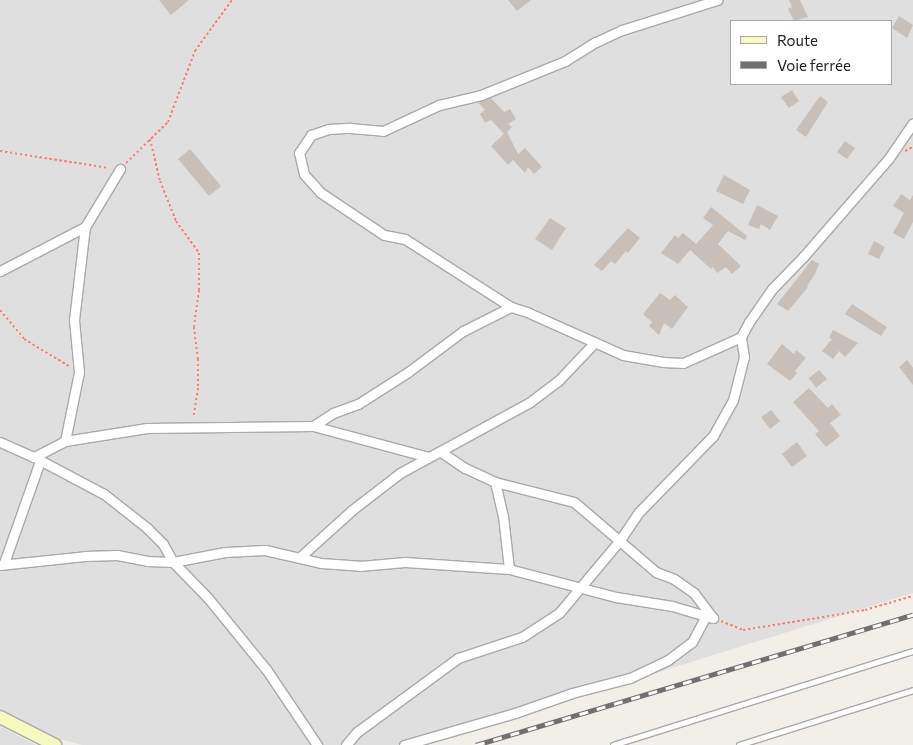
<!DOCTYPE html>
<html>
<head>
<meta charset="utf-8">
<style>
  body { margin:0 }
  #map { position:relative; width:913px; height:745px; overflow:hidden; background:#f2efe9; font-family:Commissioner,sans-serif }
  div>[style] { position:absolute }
  .residential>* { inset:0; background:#e0dfdf }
  .building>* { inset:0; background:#c7bfb8 }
  .path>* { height:2px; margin-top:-1px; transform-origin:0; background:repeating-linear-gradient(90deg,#fa8072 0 2.5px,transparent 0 5px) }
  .roads { filter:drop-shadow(1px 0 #a9a9a9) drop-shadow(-1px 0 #a9a9a9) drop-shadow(0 1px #a9a9a9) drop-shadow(0 -1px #a9a9a9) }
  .lane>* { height:4.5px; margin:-2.25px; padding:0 2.25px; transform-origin:2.25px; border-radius:2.25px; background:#fff }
  .street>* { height:9px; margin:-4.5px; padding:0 4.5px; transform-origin:4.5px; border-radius:4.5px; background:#fff }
  .secondary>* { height:12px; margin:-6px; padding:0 6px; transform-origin:6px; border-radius:6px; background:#f7fabf }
  .rail>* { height:5px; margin-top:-2.5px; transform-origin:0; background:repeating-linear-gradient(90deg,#fff 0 9px,#707070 0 18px); box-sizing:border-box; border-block:1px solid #707070 }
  span { translate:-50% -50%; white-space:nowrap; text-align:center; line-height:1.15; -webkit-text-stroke:4px #fff; paint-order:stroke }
  .legend { position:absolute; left:730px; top:20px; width:162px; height:65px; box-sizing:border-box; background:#fff; border:1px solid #a7a7a7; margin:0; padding:6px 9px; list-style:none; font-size:15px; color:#222 }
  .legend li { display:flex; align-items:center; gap:10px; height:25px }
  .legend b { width:25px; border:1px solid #a7a7a7 }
</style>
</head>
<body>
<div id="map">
  <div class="residential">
    <i style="clip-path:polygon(evenodd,0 0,913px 0,913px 593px,424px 745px,82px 745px,53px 737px,0 709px,0 0,732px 21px,892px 21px,892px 84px,732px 84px,732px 21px)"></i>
    <i style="clip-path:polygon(0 726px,36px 745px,0 745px)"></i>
  </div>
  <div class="building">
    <i style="clip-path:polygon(159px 0,189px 0,171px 15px)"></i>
    <i style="clip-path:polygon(508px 0,531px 0,517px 11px)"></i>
    <i style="clip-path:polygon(789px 0,800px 0,808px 17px,794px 21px,788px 9px,792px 7px)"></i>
    <i style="clip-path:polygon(899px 16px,913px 25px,907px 38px,892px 28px)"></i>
    <i style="clip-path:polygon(792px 90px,799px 101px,789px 108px,781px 97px)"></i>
    <i style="clip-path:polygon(820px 96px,828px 102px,806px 137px,796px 130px)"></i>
    <i style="clip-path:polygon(491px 98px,504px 112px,510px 109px,516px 119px,508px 124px,512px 127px,507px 132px,518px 154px,525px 148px,542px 167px,534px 174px,528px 167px,525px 173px,513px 160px,508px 165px,491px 146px,504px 134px,491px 120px,485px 123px,480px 114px,485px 110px,478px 102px)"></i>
    <i style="clip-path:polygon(845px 141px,855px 148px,847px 159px,837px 152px)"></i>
    <i style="clip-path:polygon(190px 149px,221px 186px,209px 196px,178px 159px)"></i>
    <i style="clip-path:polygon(724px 175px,750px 190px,743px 204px,716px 191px)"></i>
    <i style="clip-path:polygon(901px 194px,910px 200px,913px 195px,913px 222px,904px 239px,893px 233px,904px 213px,893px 206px)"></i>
    <i style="clip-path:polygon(757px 205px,778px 216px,770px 230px,761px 224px,759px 229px,748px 225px)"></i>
    <i style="clip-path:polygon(711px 207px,747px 236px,745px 240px,728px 231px,718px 244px,741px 266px,732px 274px,726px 267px,717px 273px,713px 267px,711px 269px,690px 250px,678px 264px,661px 253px,675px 235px,678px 238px,683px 233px,696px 244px,713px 225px,703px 218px)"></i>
    <i style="clip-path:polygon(550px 218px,566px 228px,552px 250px,535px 239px)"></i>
    <i style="clip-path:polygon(628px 228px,640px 238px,628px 253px,626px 251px,615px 264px,611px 261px,602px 271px,594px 265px)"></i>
    <i style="clip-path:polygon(874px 241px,885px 247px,879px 259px,868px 254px)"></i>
    <i style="clip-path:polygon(812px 260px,819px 264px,815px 274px,807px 286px,808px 287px,788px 311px,777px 304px)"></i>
    <i style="clip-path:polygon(660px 293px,670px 300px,675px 295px,688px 307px,672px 329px,664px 323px,659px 335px,649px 326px,652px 322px,643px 314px)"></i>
    <i style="clip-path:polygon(852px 304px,887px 327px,881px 336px,845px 314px)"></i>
    <i style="clip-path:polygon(833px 330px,858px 343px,845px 357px,839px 351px,833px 359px,822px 351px,832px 339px,829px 338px)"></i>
    <i style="clip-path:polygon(782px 344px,794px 354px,796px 350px,806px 358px,795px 371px,797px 373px,790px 381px,767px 364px)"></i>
    <i style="clip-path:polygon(907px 360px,913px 368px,913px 385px,899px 367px)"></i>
    <i style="clip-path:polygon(819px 370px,827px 379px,816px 388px,809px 378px)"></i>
    <i style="clip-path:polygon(809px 388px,828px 408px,832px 404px,841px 415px,830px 423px,840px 436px,826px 447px,815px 434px,819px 431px,793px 402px)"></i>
    <i style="clip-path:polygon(771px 410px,780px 421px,770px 429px,761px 417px)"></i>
    <i style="clip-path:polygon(797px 442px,807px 456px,792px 467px,782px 454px)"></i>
  </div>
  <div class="path">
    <i style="left:150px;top:139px;width:43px;rotate:76.6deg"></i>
    <i style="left:160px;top:181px;width:43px;rotate:68.2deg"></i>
    <i style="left:176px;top:221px;width:39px;rotate:54deg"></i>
    <i style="left:199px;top:253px;width:37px;rotate:90deg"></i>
    <i style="left:199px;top:290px;width:37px;rotate:98deg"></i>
    <i style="left:194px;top:327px;width:32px;rotate:83deg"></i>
    <i style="left:198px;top:359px;width:29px;rotate:90deg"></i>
    <i style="left:198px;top:388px;width:30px;rotate:99deg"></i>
    <i style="left:0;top:151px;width:110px;rotate:8.9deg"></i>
    <i style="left:905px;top:151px;width:9px;rotate:-27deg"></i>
    <i style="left:126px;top:163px;width:59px;rotate:-44.3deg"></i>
    <i style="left:168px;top:122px;width:76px;rotate:-69.2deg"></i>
    <i style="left:195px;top:51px;width:63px;rotate:-54deg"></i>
    <i style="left:0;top:310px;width:38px;rotate:50deg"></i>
    <i style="left:24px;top:339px;width:52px;rotate:31deg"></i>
    <i style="left:721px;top:621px;width:24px;rotate:22deg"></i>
    <i style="left:743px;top:630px;width:124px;rotate:-9.3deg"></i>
    <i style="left:865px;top:610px;width:50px;rotate:-16.3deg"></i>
  </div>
  <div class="roads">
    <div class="lane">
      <i style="left:613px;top:745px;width:314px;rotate:-17.4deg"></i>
      <i style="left:739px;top:745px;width:182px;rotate:-17.5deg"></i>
    </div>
    <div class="street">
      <i style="left:0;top:271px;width:96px;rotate:-27.4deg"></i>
      <i style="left:85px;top:227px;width:68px;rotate:-58.9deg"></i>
      <i style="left:511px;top:307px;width:126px;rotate:-147.3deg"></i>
      <i style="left:405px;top:239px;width:21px;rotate:-169deg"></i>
      <i style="left:384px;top:235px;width:76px;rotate:-146.3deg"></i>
      <i style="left:321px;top:193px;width:25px;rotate:-132deg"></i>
      <i style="left:304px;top:174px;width:22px;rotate:-103deg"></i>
      <i style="left:299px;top:153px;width:22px;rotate:-56deg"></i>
      <i style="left:311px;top:135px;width:18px;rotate:-19deg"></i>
      <i style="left:328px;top:129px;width:22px;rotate:-3deg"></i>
      <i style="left:350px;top:128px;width:33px;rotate:5deg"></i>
      <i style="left:383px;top:131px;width:62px;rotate:-24.9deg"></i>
      <i style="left:439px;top:105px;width:43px;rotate:-13.4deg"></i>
      <i style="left:481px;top:95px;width:91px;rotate:-22deg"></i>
      <i style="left:565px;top:61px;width:36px;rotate:-32deg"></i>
      <i style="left:596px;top:42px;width:29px;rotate:-25deg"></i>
      <i style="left:622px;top:30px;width:100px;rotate:-17.5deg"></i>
      <i style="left:313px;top:426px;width:24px;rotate:-33deg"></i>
      <i style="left:333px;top:413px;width:27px;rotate:-20deg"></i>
      <i style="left:358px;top:404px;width:59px;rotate:-32.6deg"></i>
      <i style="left:408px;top:372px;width:69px;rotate:-36.7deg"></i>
      <i style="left:463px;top:331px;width:54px;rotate:-26.6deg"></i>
      <i style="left:511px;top:307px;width:17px;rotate:17deg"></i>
      <i style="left:527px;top:312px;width:105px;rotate:24.1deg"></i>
      <i style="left:623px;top:355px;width:41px;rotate:9.9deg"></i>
      <i style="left:663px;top:362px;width:20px;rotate:3deg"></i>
      <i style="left:683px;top:363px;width:64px;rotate:-24.1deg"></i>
      <i style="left:65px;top:441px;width:70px;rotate:-78.5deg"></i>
      <i style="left:79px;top:372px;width:52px;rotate:-95.5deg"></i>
      <i style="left:74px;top:320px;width:94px;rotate:-83.3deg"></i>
      <i style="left:0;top:442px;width:37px;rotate:24deg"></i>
      <i style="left:34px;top:457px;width:79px;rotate:27.9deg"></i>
      <i style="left:104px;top:494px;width:55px;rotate:38.3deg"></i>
      <i style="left:147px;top:528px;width:23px;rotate:45deg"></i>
      <i style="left:163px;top:544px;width:21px;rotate:61deg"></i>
      <i style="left:173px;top:562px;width:50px;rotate:45.8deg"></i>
      <i style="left:208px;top:598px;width:92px;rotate:50.8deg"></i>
      <i style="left:266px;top:669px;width:92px;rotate:56.1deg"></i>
      <i style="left:441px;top:452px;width:29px;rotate:34deg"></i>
      <i style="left:465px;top:468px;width:33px;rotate:25deg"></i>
      <i style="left:495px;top:482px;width:81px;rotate:14.2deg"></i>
      <i style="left:574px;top:502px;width:108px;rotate:40.5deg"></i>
      <i style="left:656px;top:572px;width:19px;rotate:21deg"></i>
      <i style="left:674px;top:579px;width:24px;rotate:35deg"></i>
      <i style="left:694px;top:593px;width:31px;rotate:53deg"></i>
      <i style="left:34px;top:457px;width:35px;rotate:-27deg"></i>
      <i style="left:65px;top:441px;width:83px;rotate:-9deg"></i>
      <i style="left:147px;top:428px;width:166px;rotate:-0.7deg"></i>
      <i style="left:313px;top:426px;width:120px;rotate:15deg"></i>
      <i style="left:495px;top:482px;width:35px;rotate:77deg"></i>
      <i style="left:503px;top:516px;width:53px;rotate:83.5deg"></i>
      <i style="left:300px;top:557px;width:70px;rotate:-42.1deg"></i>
      <i style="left:352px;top:510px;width:61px;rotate:-37.6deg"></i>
      <i style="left:400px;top:473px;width:148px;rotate:-28.6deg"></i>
      <i style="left:530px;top:402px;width:35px;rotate:-37deg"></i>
      <i style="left:558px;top:381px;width:52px;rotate:-46.5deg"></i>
      <i style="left:4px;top:563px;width:108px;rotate:-70.6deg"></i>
      <i style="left:0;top:565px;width:85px;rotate:-6deg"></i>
      <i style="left:85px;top:556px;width:32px;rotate:-2deg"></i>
      <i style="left:117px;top:555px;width:31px;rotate:11deg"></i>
      <i style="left:147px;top:561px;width:26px;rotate:2deg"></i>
      <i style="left:173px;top:562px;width:53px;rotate:-10.9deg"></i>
      <i style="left:225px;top:552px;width:40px;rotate:-2.9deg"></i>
      <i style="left:265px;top:550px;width:57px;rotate:13.1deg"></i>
      <i style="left:321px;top:563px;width:39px;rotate:4deg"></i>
      <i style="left:360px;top:566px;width:45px;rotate:-5.1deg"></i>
      <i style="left:405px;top:562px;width:104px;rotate:3.9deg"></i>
      <i style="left:509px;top:569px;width:111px;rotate:14.7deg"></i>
      <i style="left:616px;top:597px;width:57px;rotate:9.1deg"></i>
      <i style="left:672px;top:606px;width:43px;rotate:16.3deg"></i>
      <i style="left:346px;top:745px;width:17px;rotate:-50deg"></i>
      <i style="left:357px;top:732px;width:125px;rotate:-36.2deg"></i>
      <i style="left:458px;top:658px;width:67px;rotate:-18.2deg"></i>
      <i style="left:522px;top:637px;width:44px;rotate:-33deg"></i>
      <i style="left:559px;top:613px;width:95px;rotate:-50.1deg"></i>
      <i style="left:620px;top:540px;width:34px;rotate:-56deg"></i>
      <i style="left:639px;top:512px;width:106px;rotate:-45.8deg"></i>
      <i style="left:713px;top:436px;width:41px;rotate:-60.9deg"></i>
      <i style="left:733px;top:400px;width:44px;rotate:-75.7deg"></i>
      <i style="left:744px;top:357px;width:20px;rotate:-99deg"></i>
      <i style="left:741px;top:337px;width:17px;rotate:-62deg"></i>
      <i style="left:749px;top:322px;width:40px;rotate:-55.1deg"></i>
      <i style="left:772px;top:289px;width:45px;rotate:-45.9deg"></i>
      <i style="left:803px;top:257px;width:131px;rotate:-49deg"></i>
      <i style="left:889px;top:158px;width:42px;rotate:-55.6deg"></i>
      <i style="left:404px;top:745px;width:116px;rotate:-16.1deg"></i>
      <i style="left:515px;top:713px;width:60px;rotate:-19.3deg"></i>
      <i style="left:572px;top:693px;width:60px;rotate:-14.5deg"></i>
      <i style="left:630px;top:678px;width:42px;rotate:-25.3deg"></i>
      <i style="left:668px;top:660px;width:30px;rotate:-37deg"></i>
      <i style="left:692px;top:642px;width:30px;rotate:-62deg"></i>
    </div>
    <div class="secondary">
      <i style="left:0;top:717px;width:62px;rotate:27deg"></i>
    </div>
  </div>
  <div class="rail">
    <i style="left:476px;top:745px;width:456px;rotate:-16.6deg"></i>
  </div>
  <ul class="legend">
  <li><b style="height:6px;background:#f7fabf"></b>Route</li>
  <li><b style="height:6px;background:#707070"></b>Voie ferrée</li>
  </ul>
</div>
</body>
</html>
